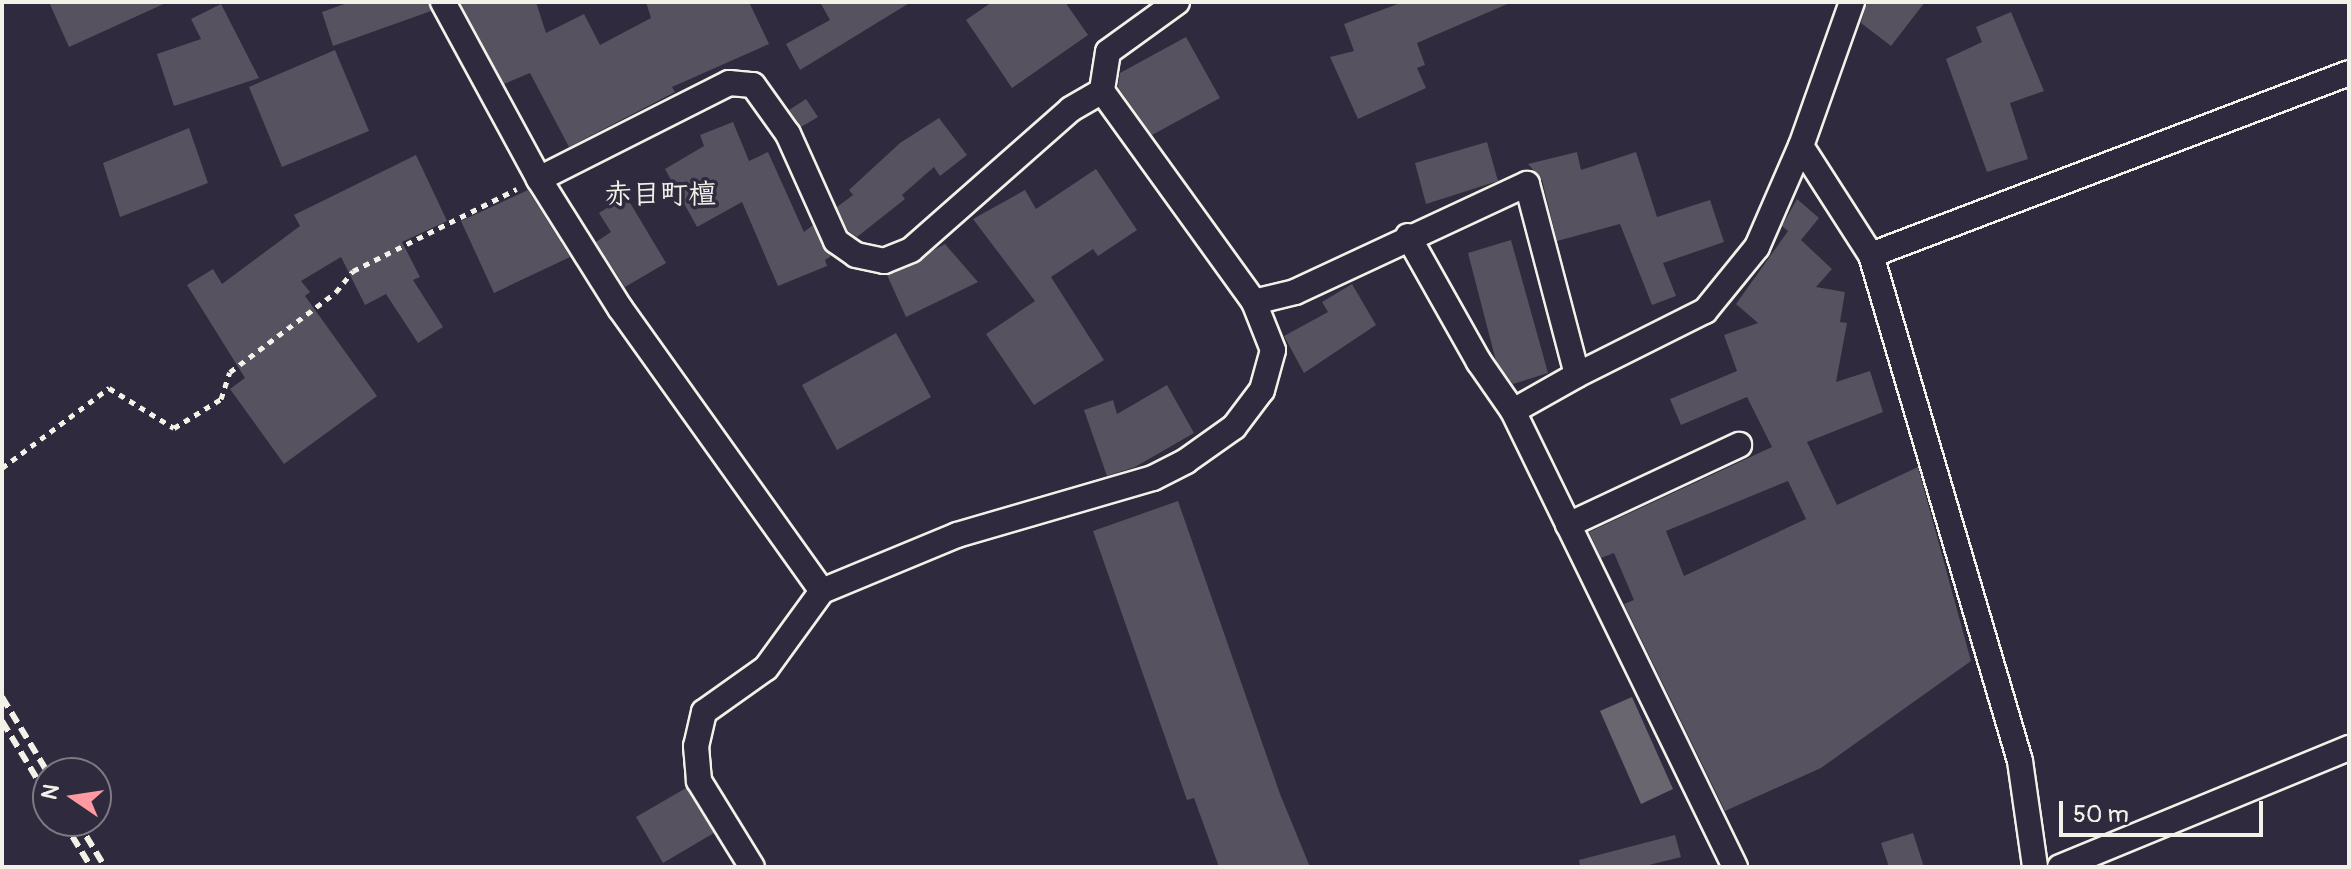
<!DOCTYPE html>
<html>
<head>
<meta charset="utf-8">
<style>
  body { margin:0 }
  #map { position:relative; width:2351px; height:869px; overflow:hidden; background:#2f2a3d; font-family:Pangolin,"Klee One",sans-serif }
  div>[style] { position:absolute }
  .water>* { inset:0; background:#6a6670 }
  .building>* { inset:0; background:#56525f }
  .path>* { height:5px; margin-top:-2.5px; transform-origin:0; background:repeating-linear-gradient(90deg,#f4f1e8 0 6px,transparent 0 12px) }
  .roads { filter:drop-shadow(2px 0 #f4f1e8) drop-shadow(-2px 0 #f4f1e8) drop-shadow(0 2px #f4f1e8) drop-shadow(0 -2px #f4f1e8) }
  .street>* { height:24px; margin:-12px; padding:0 12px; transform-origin:12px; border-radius:12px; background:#2f2a3d }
  .rail>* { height:6px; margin-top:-3px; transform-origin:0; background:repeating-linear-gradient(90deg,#f4f1e8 0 12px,transparent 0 18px) }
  span { translate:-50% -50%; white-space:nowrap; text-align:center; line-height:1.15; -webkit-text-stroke:7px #2f2a3d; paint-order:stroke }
  .quarter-label { font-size:28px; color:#f4f1e8; font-weight:700 }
  .frame { position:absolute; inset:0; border:4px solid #f4f1e8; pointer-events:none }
  .north { position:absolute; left:32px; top:757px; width:80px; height:80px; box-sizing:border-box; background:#2f2a3d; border:2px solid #7e7a81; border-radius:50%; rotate:283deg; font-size:22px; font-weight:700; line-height:32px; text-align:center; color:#f4f1e8 }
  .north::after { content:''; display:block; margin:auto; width:28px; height:36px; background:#ff9aa2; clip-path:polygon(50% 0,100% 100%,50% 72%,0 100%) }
  .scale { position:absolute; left:2059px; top:801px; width:204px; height:36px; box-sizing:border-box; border:4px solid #f4f1e8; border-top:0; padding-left:10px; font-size:24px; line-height:28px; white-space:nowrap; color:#f4f1e8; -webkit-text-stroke:6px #2f2a3d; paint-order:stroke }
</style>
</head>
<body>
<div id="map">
  <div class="water">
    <i style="clip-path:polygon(1632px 697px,1673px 789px,1641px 804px,1600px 711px)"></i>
  </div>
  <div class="building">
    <i style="clip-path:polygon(49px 2px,168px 2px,69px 47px)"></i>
    <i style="clip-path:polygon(350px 2px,428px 2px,431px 11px,333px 46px,322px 12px)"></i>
    <i style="clip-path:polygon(460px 2px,536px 2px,546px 33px,584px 14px,600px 45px,651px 18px,646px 2px,749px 2px,769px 44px,672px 87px,675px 92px,569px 147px,530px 73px,504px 84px)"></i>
    <i style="clip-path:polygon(820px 2px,911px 2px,800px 70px,786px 44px,830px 20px)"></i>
    <i style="clip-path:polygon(992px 2px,1065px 2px,1088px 35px,1012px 88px,966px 20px)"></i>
    <i style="clip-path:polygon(1403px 2px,1512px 2px,1417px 43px,1425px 65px,1417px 68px,1426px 88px,1358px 119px,1330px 57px,1354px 51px,1344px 24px)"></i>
    <i style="clip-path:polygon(1867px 2px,1925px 2px,1891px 46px,1861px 23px)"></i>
    <i style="clip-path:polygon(221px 4px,259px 78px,174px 106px,157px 54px,201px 39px,191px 19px)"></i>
    <i style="clip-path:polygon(2011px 12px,2044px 91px,2010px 103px,2028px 159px,1987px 172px,1946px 59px,1982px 42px,1976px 27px)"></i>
    <i style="clip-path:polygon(1186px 37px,1220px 98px,1152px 135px,1118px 87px,1120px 73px)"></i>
    <i style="clip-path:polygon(335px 50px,369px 131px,282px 167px,249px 87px)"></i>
    <i style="clip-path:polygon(806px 99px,818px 117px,801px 127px,789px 110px)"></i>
    <i style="clip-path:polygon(939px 118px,967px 155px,940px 176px,934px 167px,902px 195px,905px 199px,857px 237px,848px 231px,837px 207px,853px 195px,849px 190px,900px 143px)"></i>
    <i style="clip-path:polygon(733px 122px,749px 161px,768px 152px,804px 232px,813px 225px,831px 256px,825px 260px,827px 266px,778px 286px,742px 202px,697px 227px,665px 169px,704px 146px,700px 135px)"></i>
    <i style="clip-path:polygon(189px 128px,208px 183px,120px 217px,103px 163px)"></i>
    <i style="clip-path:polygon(1487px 142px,1498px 181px,1426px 204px,1415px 163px)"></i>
    <i style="clip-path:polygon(1577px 152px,1581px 170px,1636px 152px,1657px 217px,1710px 200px,1724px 242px,1663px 263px,1676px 296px,1652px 305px,1620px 224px,1557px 241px,1542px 180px,1528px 164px)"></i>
    <i style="clip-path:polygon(416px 155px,447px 221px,402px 242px,420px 277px,413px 280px,443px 327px,418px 343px,386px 294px,365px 305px,341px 257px,301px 281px,310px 292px,305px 296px,377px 396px,284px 464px,230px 389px,245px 378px,187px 285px,213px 269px,222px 284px,300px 226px,294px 215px)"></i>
    <i style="clip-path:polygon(1096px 169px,1137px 230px,1098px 256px,1093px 249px,1051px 277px,1104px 360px,1034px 405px,986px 334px,1035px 301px,973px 219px,1025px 190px,1036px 209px)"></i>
    <i style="clip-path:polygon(528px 190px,570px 257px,494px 293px,461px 221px)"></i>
    <i style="clip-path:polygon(626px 196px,666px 263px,625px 287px,596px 242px,611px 232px,599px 213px)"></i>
    <i style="clip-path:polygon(evenodd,1797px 199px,1819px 218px,1801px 240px,1832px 269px,1816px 287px,1845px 292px,1840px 322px,1847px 323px,1836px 382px,1870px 371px,1883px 412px,1807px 442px,1837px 505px,1918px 467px,1971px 661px,1821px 768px,1725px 811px,1624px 604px,1634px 600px,1614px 553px,1601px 558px,1589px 532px,1772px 447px,1747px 397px,1681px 425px,1670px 399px,1737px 371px,1724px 335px,1758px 323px,1736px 304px,1788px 231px,1782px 226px,1797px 199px,1788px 481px,1806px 519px,1684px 576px,1666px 531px,1788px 481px)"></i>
    <i style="clip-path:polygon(1511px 240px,1548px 373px,1513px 384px,1496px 361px,1468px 253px)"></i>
    <i style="clip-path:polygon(945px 244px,978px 282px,906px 317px,887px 275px)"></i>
    <i style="clip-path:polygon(1352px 284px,1376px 325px,1304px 373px,1284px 336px,1328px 312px,1322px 302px)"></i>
    <i style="clip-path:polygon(896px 333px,931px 397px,837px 450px,802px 385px)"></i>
    <i style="clip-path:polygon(1167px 385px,1194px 433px,1135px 467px,1107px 476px,1084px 410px,1113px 400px,1117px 414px)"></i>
    <i style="clip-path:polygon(1178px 501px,1280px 794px,1310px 867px,1219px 867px,1194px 798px,1187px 800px,1093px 531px)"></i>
    <i style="clip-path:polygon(686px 788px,714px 833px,663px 863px,636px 817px)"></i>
    <i style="clip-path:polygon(1913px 833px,1924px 867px,1889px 867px,1881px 843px)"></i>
    <i style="clip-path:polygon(1675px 835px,1681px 857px,1641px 867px,1580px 867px,1579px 860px)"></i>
  </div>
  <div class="path">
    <i style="left:2px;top:468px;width:134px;rotate:-36.8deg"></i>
    <i style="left:109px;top:388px;width:76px;rotate:31.6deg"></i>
    <i style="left:174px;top:428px;width:55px;rotate:-31.7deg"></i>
    <i style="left:221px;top:399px;width:28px;rotate:-72deg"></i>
    <i style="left:230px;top:372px;width:133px;rotate:-37deg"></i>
    <i style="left:336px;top:292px;width:27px;rotate:-51deg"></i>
    <i style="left:353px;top:271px;width:183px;rotate:-26.6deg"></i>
  </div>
  <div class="roads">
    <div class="street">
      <i style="left:443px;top:2px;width:201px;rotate:61.5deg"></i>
      <i style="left:539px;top:179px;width:152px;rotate:57.9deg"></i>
      <i style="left:620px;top:308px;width:348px;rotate:54.5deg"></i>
      <i style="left:822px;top:591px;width:95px;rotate:126deg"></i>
      <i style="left:766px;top:668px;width:76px;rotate:144.6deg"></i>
      <i style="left:704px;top:712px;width:35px;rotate:103deg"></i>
      <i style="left:696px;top:746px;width:35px;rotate:85deg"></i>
      <i style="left:699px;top:781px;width:101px;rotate:58.4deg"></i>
      <i style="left:1177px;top:2px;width:85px;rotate:144.1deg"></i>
      <i style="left:1108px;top:52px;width:39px;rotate:99deg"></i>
      <i style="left:1102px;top:91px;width:260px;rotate:54.2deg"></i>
      <i style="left:1254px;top:302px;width:42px;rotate:-13.7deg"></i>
      <i style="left:1295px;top:292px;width:256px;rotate:-25deg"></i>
      <i style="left:1527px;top:184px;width:197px;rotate:75.3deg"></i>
      <i style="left:1577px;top:375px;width:73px;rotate:150.6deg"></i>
      <i style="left:1513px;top:411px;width:507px;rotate:64.04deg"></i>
      <i style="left:1852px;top:2px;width:153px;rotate:109.5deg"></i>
      <i style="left:1801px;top:146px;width:130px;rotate:57.3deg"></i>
      <i style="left:1871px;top:255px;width:527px;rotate:73.59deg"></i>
      <i style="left:2020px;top:761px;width:107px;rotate:81.9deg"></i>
      <i style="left:539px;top:179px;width:213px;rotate:-26.8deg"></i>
      <i style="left:729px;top:83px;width:24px;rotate:5deg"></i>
      <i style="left:753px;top:85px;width:60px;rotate:54.5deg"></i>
      <i style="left:788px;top:134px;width:117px;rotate:65.8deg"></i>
      <i style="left:836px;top:241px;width:24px;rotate:35deg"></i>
      <i style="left:856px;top:255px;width:29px;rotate:12deg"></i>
      <i style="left:884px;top:261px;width:29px;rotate:-22deg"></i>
      <i style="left:911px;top:250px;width:213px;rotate:-41.4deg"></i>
      <i style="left:1071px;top:109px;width:36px;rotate:-30deg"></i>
      <i style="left:1408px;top:236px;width:145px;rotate:60.6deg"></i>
      <i style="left:1479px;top:362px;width:60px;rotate:55.2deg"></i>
      <i style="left:1871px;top:255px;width:511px;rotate:-20.84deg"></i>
      <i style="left:1577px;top:375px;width:143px;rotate:-26.6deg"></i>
      <i style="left:1705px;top:311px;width:82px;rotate:-50.9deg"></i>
      <i style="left:1757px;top:247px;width:110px;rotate:-66.5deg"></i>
      <i style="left:1568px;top:525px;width:189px;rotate:-25.1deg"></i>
      <i style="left:822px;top:591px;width:146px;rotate:-22.5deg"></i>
      <i style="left:957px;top:535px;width:204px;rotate:-16.2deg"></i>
      <i style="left:1153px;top:478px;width:37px;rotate:-27deg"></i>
      <i style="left:1186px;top:461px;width:59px;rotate:-35.3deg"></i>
      <i style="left:1234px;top:427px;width:46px;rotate:-52.9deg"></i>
      <i style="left:1262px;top:390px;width:41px;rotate:-74.6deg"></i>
      <i style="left:1273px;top:350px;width:52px;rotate:-111.6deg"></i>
      <i style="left:2060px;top:867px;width:313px;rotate:-22.4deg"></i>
    </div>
  </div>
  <div class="rail">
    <i style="left:2px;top:697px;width:89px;rotate:58.8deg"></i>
    <i style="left:2px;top:721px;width:89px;rotate:58.8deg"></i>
    <i style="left:63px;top:821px;width:54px;rotate:58.7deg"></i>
    <i style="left:77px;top:821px;width:54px;rotate:58.7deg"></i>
  </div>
  <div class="quarter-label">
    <span style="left:660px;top:195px">赤目町檀</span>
  </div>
  <div class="frame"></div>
  <div class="north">N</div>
  <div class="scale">50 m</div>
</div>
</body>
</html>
